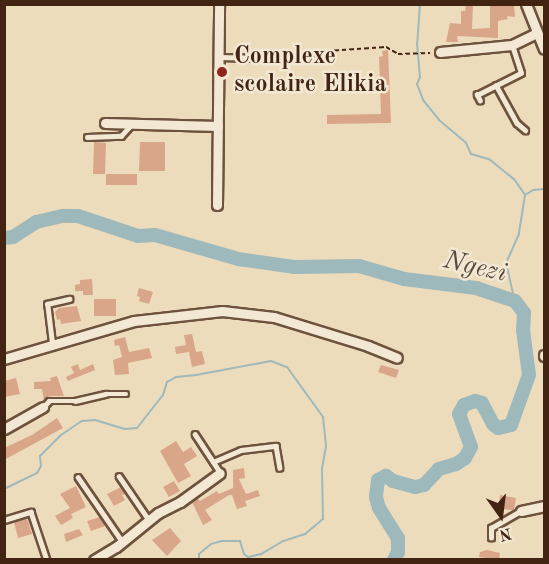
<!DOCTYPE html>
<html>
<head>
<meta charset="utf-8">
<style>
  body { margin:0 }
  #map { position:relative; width:549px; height:564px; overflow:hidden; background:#eddcbc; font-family:"Old Standard TT",serif }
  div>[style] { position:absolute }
  .stream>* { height:2px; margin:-1px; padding:0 1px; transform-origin:1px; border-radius:1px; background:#9eb9bb }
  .river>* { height:14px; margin:-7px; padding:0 7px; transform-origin:7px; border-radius:7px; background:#9eb9bb }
  .building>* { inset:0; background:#d9a689 }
  .path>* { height:1.5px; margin-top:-0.75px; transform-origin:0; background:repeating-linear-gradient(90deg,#422413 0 4.5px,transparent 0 7.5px) }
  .roads { filter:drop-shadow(2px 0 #6d523d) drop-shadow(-2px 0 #6d523d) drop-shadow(0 2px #6d523d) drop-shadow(0 -2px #6d523d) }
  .lane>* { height:4.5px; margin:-2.25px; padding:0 2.25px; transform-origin:2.25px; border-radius:2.25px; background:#f3e8d3 }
  .street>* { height:9px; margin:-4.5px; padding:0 4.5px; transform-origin:4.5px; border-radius:4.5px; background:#f3e8d3 }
  .dots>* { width:16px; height:16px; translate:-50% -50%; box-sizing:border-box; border:3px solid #f3e8d3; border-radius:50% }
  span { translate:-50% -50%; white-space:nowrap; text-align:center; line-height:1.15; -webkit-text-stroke:5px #f3e8d3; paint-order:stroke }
  .poi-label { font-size:24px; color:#422413; font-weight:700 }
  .left { translate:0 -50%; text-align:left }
  .water-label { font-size:26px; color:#59493d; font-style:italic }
  .frame { position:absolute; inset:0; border:6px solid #422413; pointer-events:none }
  .north { position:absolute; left:471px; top:486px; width:60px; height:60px; -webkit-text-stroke:4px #f3e8d3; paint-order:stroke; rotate:166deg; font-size:16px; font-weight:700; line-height:24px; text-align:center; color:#422413 }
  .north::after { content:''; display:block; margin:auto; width:21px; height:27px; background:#422413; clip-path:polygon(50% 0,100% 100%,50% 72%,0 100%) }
</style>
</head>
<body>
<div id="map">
  <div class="stream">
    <i style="left:420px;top:4px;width:39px;rotate:94deg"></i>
    <i style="left:417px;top:43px;width:34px;rotate:85deg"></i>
    <i style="left:420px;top:77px;width:8px;rotate:113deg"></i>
    <i style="left:417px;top:84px;width:17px;rotate:69deg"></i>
    <i style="left:423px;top:100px;width:26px;rotate:51deg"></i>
    <i style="left:439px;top:120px;width:35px;rotate:40deg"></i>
    <i style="left:466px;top:143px;width:12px;rotate:66deg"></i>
    <i style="left:471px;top:154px;width:19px;rotate:16deg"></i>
    <i style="left:489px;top:159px;width:32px;rotate:39deg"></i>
    <i style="left:514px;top:179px;width:19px;rotate:55deg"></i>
    <i style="left:525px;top:195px;width:39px;rotate:99deg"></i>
    <i style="left:519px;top:234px;width:32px;rotate:114deg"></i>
    <i style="left:506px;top:263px;width:39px;rotate:77deg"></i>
    <i style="left:525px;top:195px;width:9px;rotate:-32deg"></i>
    <i style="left:533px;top:190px;width:11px;rotate:-5deg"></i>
    <i style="left:4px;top:489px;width:37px;rotate:-26deg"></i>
    <i style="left:37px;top:473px;width:8px;rotate:-60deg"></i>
    <i style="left:41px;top:466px;width:10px;rotate:-96deg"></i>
    <i style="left:40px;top:456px;width:30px;rotate:-45deg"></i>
    <i style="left:61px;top:435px;width:25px;rotate:-34deg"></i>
    <i style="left:82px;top:421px;width:13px;rotate:-4deg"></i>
    <i style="left:95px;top:420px;width:31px;rotate:17deg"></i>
    <i style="left:125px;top:429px;width:12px;rotate:-5deg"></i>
    <i style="left:137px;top:428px;width:42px;rotate:-51.8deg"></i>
    <i style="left:163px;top:395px;width:14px;rotate:-73deg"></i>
    <i style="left:167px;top:382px;width:10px;rotate:-29deg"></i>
    <i style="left:176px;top:377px;width:20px;rotate:-6deg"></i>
    <i style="left:196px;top:375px;width:76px;rotate:-10.6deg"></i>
    <i style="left:271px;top:361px;width:17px;rotate:21deg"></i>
    <i style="left:287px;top:367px;width:62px;rotate:54.2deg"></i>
    <i style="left:323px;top:417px;width:29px;rotate:84deg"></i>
    <i style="left:326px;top:446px;width:23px;rotate:100deg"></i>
    <i style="left:322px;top:469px;width:50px;rotate:88.9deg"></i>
    <i style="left:323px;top:519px;width:23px;rotate:140deg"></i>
    <i style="left:305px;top:534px;width:23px;rotate:162deg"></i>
    <i style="left:283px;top:541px;width:26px;rotate:149deg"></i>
    <i style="left:261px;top:554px;width:13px;rotate:167deg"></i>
    <i style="left:248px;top:557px;width:5px;rotate:-143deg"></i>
    <i style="left:244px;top:554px;width:14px;rotate:-107deg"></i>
    <i style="left:240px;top:541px;width:18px;rotate:180deg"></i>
    <i style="left:222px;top:541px;width:11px;rotate:165deg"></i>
    <i style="left:211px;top:544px;width:16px;rotate:140deg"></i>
    <i style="left:199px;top:554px;width:6px;rotate:90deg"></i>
  </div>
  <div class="river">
    <i style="left:4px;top:238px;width:9px;rotate:-6deg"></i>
    <i style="left:13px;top:237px;width:27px;rotate:-33deg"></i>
    <i style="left:36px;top:222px;width:28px;rotate:-13deg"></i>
    <i style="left:63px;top:216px;width:15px"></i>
    <i style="left:78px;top:216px;width:63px;rotate:18.4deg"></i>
    <i style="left:138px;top:236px;width:17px;rotate:-3deg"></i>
    <i style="left:155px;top:235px;width:86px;rotate:16.1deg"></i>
    <i style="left:238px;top:259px;width:58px;rotate:8deg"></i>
    <i style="left:295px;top:267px;width:64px;rotate:-0.9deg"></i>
    <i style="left:359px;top:266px;width:47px;rotate:16.1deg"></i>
    <i style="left:404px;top:279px;width:73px;rotate:7.1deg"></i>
    <i style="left:476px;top:288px;width:41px;rotate:18.4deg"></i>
    <i style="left:515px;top:301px;width:15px;rotate:53deg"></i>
    <i style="left:524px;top:313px;width:17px;rotate:93deg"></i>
    <i style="left:523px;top:330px;width:45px;rotate:82.4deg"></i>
    <i style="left:529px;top:375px;width:53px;rotate:109.8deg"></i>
    <i style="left:511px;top:425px;width:13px;rotate:167deg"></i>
    <i style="left:498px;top:428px;width:6px;rotate:-141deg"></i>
    <i style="left:493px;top:424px;width:24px;rotate:-118deg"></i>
    <i style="left:482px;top:403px;width:7px;rotate:-164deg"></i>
    <i style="left:475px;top:401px;width:12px;rotate:160deg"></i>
    <i style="left:464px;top:405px;width:10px;rotate:119deg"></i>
    <i style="left:459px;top:414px;width:35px;rotate:70deg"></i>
    <i style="left:471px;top:447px;width:13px;rotate:119deg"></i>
    <i style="left:465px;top:458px;width:11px;rotate:146deg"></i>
    <i style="left:456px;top:464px;width:18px;rotate:164deg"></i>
    <i style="left:439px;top:469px;width:22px;rotate:133deg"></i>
    <i style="left:424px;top:485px;width:9px;rotate:167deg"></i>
    <i style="left:415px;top:487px;width:23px;rotate:-165deg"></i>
    <i style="left:393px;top:481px;width:9px;rotate:-144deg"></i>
    <i style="left:386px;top:476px;width:9px;rotate:153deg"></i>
    <i style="left:378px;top:480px;width:17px;rotate:97deg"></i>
    <i style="left:376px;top:497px;width:11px;rotate:75deg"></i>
    <i style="left:379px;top:508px;width:36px;rotate:58deg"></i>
    <i style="left:398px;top:538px;width:14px;rotate:90deg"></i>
    <i style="left:398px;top:552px;width:9px;rotate:117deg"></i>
  </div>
  <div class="building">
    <i style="clip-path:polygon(466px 4px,473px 4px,472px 29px,490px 28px,490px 4px,514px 4px,515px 17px,507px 16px,508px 19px,498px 21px,498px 38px,457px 36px,458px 42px,446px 42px,450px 23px,461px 24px,461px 11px,465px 11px)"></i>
    <i style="clip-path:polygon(388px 50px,391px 123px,327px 124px,327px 115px,381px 114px,379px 57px,383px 56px,382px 51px)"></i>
    <i style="clip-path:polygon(94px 142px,106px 143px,105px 174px,93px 174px)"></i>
    <i style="clip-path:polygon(140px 142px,165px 142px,165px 171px,139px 171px)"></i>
    <i style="clip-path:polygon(106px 174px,137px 174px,137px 185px,106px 185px)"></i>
    <i style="clip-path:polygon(92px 279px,93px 295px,83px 295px,83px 291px,75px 291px,75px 285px,80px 284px,80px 280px)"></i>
    <i style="clip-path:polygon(139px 288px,153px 292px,149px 304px,139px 301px,140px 297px,137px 296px)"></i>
    <i style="clip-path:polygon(94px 299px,116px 299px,116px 316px,94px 316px)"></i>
    <i style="clip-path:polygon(77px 306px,81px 321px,61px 324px,60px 319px,57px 320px,55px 312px,59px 308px)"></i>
    <i style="clip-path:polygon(192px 334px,196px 352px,202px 351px,205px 364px,192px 367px,189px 352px,176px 354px,175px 347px,186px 345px,184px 335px)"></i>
    <i style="clip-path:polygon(125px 337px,129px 352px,149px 348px,152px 358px,128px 363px,129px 374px,115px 375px,113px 360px,122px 357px,119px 345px,115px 346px,114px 340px)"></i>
    <i style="clip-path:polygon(78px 364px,80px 370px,93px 364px,95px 370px,68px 381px,66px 377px,74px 373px,71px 367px)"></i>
    <i style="clip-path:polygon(381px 365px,399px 370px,396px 378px,378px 372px)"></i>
    <i style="clip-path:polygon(57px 376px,64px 396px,49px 396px,44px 400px,42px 389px,34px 389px,34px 382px,51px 381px,50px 378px)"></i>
    <i style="clip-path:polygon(16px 378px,20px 394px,4px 397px,4px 381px)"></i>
    <i style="clip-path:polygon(57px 418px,63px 428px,4px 460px,4px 448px,32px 435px)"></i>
    <i style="clip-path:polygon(176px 441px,183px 452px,191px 447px,197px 456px,184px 464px,191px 476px,178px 483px,160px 451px)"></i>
    <i style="clip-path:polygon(244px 468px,245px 478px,239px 479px,246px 494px,258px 490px,260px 496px,245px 501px,247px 506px,237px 509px,232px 495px,229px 495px,205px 510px,212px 520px,203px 525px,192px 502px,197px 498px,200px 501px,217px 491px,219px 494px,233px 488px,233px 470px)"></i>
    <i style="clip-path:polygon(174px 481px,180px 491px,169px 497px,163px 487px)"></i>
    <i style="clip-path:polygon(76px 486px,86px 507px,71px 514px,73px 518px,61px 525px,55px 516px,70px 508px,60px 494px)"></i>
    <i style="clip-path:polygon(121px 487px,126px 494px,122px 495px,125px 500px,114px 506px,107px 494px)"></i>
    <i style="clip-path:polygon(500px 495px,516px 498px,514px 510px,498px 509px)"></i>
    <i style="clip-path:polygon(100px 517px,105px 526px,91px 531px,87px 521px)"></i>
    <i style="clip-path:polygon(27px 518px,32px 534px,18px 538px,14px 522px)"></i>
    <i style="clip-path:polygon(170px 528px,181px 541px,167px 556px,152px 540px)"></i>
    <i style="clip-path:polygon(79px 529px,83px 535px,66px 542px,64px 534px)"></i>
    <i style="clip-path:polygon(487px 550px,500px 553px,499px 560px,479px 557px,480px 552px)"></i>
  </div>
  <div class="path">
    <i style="left:312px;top:52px;width:74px;rotate:-3.9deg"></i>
    <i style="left:386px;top:47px;width:14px;rotate:30deg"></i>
    <i style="left:398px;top:54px;width:32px;rotate:-2deg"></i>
  </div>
  <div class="roads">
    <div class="lane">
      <i style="left:219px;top:57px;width:94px;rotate:1.2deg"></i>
      <i style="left:496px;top:85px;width:43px;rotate:61.1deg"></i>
      <i style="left:517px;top:123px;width:11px;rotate:41deg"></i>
      <i style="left:480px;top:101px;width:7px;rotate:-117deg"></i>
      <i style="left:477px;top:95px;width:49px;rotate:-26.6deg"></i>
      <i style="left:521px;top:73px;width:29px;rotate:-108deg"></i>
      <i style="left:87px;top:137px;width:34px;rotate:-2deg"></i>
      <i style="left:121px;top:136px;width:15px;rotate:-48deg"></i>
      <i style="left:52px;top:343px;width:39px;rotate:-97deg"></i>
      <i style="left:47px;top:304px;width:23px;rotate:-13deg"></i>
      <i style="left:43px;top:407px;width:8px;rotate:-45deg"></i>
      <i style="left:49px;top:401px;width:26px"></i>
      <i style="left:75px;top:401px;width:32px;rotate:-13deg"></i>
      <i style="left:106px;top:394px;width:20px"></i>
      <i style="left:195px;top:434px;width:45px;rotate:56.7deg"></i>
      <i style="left:213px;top:462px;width:30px;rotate:-23deg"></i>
      <i style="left:241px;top:450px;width:35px;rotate:-7deg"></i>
      <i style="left:276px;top:446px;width:22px;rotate:80deg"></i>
      <i style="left:119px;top:476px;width:53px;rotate:55.7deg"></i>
      <i style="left:78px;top:477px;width:78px;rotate:55.5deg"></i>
      <i style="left:4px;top:520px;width:28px;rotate:-17deg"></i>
      <i style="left:31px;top:512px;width:51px;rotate:71.6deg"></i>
      <i style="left:491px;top:538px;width:10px;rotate:-90deg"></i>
      <i style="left:491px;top:528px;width:34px;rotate:-30deg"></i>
    </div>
    <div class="street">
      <i style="left:526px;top:4px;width:48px;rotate:68.2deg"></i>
      <i style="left:440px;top:52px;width:72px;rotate:-5.6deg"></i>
      <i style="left:512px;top:45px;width:28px;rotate:-26deg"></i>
      <i style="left:105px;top:123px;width:113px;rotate:1.5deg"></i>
      <i style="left:217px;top:205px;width:201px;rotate:-89.4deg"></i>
      <i style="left:544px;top:355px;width:1px;rotate:90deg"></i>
      <i style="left:4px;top:359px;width:135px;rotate:-16.3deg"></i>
      <i style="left:134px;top:321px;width:89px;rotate:-6.5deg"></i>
      <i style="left:222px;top:311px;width:52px;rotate:6.6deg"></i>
      <i style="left:274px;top:317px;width:98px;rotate:17.1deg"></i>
      <i style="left:368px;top:346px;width:31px;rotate:22deg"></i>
      <i style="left:4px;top:429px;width:45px;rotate:-29.4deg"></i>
      <i style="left:521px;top:511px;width:24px;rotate:-12deg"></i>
      <i style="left:94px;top:560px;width:26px;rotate:-31deg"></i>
      <i style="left:116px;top:547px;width:54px;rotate:-39deg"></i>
      <i style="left:158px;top:513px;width:25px;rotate:-27deg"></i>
      <i style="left:180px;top:502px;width:49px;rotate:-35.9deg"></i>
    </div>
  </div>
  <div class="dots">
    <i style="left:222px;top:72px;background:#8f2418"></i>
  </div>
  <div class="poi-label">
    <span class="left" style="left:234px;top:72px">Complexe<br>scolaire Elikia</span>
  </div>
  <div class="water-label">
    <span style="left:475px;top:268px;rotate:13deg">Ngezi</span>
  </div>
  <div class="frame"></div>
  <div class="north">N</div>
</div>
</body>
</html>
